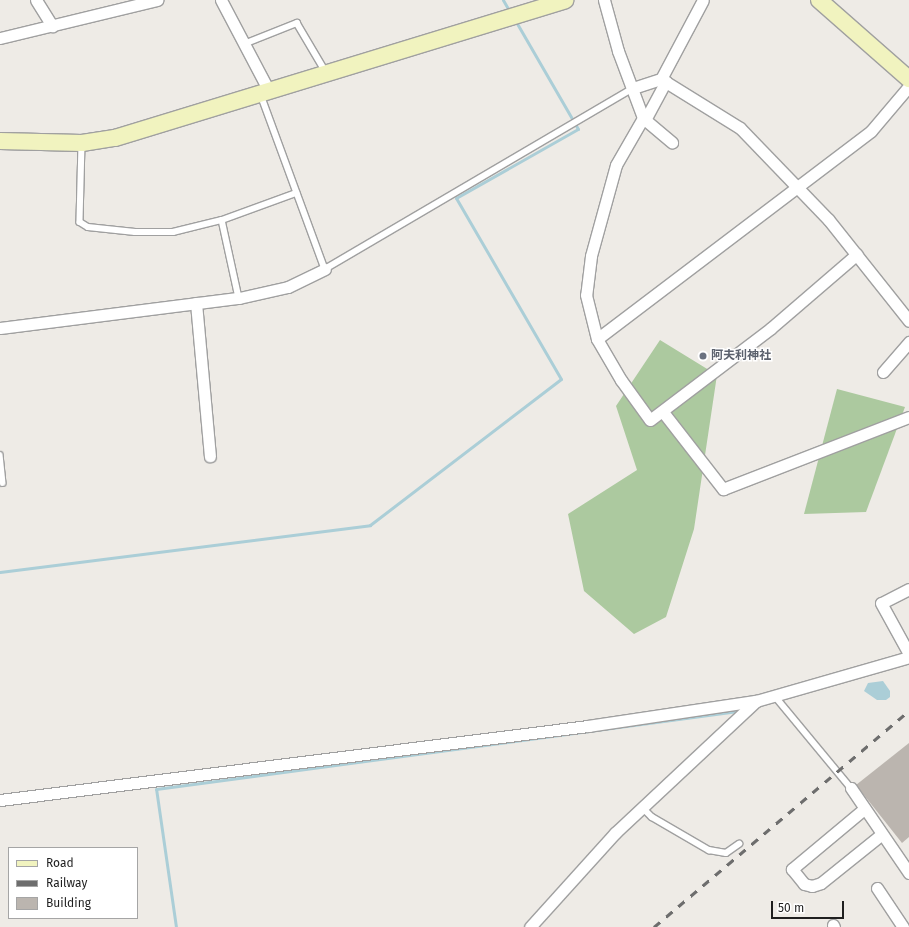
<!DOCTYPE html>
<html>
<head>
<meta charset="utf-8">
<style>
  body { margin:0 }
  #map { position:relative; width:909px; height:927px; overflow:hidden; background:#eeebe6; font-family:"Fira Sans","Noto Sans JP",sans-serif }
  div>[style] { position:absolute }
  .forest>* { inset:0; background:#acc99f }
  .water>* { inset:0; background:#abced7 }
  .stream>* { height:3px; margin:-1.5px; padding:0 1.5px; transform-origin:1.5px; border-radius:1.5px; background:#abced7 }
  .building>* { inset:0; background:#bbb5af }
  .roads { filter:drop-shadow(1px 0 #a0a0a0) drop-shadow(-1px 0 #a0a0a0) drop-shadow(0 1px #a0a0a0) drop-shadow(0 -1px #a0a0a0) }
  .lane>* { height:5.5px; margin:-2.75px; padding:0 2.75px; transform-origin:2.75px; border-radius:2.75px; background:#fff }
  .street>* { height:11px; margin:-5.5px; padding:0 5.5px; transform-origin:5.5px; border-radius:5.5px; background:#fff }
  .secondary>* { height:16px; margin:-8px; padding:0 8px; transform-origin:8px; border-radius:8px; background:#f1f3bf }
  .rail>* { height:3px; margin-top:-1.5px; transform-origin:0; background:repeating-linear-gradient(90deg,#6d6d6d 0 8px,transparent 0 16px) }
  .dots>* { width:11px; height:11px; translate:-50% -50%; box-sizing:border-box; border:2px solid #fff; border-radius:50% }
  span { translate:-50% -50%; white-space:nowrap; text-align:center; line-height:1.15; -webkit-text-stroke:3px #fff; paint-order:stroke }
  .worship-label { font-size:12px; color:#5b616d; font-weight:700 }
  .left { translate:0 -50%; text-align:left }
  .legend { position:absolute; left:8px; top:847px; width:130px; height:72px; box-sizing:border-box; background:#fff; border:1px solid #a5a5a5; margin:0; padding:5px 7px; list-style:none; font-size:12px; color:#1f1f1f }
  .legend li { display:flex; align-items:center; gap:8px; height:20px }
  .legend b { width:20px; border:1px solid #a5a5a5 }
  .scale { position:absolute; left:771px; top:901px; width:73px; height:18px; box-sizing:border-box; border:2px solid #1f1f1f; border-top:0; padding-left:5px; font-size:12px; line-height:14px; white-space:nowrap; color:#1f1f1f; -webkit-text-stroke:3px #fff; paint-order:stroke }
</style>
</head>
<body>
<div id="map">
  <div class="forest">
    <i style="clip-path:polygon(660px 340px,717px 375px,694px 529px,666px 617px,634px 634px,584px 591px,568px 514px,637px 470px,616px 406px)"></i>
    <i style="clip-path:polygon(837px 389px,905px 407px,866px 512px,804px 514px)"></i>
  </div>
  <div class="water">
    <i style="clip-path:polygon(883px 681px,890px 691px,890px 697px,886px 700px,877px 700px,864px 691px,868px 683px)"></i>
  </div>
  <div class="stream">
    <i style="left:503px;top:0;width:14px;rotate:60deg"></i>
    <i style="left:0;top:572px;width:373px;rotate:-7.2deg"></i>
    <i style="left:370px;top:525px;width:240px;rotate:-37.4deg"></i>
    <i style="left:561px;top:379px;width:209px;rotate:-120.1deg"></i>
    <i style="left:456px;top:198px;width:140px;rotate:-29.5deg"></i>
    <i style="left:578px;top:129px;width:126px;rotate:-120deg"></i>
    <i style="left:176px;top:927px;width:139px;rotate:-98.2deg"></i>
    <i style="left:156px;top:789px;width:587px;rotate:-7.63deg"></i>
  </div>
  <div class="building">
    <i style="clip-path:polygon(909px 743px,909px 837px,902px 843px,856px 785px)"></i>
  </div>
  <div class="roads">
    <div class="lane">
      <i style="left:244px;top:44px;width:57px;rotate:-21.6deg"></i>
      <i style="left:297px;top:23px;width:57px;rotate:59.4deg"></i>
      <i style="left:261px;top:95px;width:185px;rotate:69.8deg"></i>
      <i style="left:325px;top:269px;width:357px;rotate:-30.4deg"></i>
      <i style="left:82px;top:144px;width:78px;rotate:91.5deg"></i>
      <i style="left:80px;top:222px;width:9px;rotate:32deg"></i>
      <i style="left:88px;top:227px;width:47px;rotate:6.1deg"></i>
      <i style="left:135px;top:232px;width:38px"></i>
      <i style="left:173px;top:232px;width:50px;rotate:-13.8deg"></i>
      <i style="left:222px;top:220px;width:80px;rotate:77.7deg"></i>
      <i style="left:222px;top:220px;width:79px;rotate:-20deg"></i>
      <i style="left:0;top:455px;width:28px;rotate:84deg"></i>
      <i style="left:775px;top:696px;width:119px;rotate:50.4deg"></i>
      <i style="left:642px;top:807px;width:14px;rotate:45deg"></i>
      <i style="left:652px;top:817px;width:66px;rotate:30.1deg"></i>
      <i style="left:709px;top:850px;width:17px;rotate:10deg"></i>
      <i style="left:726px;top:853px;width:16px;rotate:-35deg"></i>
    </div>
    <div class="street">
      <i style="left:36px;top:0;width:31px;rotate:58deg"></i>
      <i style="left:221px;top:0;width:103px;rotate:62.2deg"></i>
      <i style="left:604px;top:0;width:53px;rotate:74.6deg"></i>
      <i style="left:618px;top:51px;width:72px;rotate:69.5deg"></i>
      <i style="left:643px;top:118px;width:54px;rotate:119.9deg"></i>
      <i style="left:616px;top:165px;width:94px;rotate:105.4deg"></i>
      <i style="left:591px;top:256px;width:39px;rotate:97deg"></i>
      <i style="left:586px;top:295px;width:45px;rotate:76deg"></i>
      <i style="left:597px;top:339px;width:48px;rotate:59.7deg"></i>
      <i style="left:621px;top:380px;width:49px;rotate:54.1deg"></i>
      <i style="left:650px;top:420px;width:152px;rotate:-37.2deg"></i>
      <i style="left:771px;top:328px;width:113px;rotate:-40.7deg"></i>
      <i style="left:0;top:38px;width:162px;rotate:-13.6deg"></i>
      <i style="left:661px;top:79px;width:89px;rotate:-62deg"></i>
      <i style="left:633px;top:88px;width:29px;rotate:-18deg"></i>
      <i style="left:661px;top:79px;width:93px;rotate:31.8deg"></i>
      <i style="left:740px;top:128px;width:127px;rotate:46deg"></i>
      <i style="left:828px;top:219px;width:130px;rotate:51.5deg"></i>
      <i style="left:643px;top:118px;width:38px;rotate:40deg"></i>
      <i style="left:645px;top:120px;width:44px;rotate:-61.7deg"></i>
      <i style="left:196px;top:303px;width:154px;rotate:84.8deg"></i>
      <i style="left:0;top:328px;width:241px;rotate:-7.2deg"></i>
      <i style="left:239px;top:298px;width:50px;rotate:-12.7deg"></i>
      <i style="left:288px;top:287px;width:41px;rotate:-25.9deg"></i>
      <i style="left:597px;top:339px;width:344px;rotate:-37.2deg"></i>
      <i style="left:871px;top:131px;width:59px;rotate:-49.8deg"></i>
      <i style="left:883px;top:372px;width:40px;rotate:-49deg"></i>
      <i style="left:663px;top:412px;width:98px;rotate:52.1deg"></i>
      <i style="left:723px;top:489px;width:199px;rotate:-21.2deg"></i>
      <i style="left:909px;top:589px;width:31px;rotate:153deg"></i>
      <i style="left:881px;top:603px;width:58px;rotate:61.2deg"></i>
      <i style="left:851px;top:788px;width:103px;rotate:55.7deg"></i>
      <i style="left:0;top:800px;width:593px;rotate:-7.17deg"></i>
      <i style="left:588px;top:726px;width:170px;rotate:-8.5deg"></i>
      <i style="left:756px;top:701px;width:159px;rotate:-16deg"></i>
      <i style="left:864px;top:809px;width:94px;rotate:140.2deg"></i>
      <i style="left:792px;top:869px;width:19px;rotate:51deg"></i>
      <i style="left:804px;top:884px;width:8px;rotate:14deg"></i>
      <i style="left:812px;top:886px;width:9px;rotate:-18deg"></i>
      <i style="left:821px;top:883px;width:78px;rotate:-38.8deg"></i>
      <i style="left:877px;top:888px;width:47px;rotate:56.3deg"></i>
      <i style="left:833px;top:925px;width:2px;rotate:63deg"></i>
      <i style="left:530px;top:927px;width:127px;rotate:-47.9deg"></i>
      <i style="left:615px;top:833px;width:193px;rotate:-43.1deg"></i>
    </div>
    <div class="secondary">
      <i style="left:819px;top:0;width:120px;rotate:41.3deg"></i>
      <i style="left:0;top:141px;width:82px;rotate:1.4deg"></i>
      <i style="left:82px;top:143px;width:33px;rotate:-9deg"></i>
      <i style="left:115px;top:138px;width:471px;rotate:-17deg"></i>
    </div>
  </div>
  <div class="rail">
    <i style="left:654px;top:927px;width:334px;rotate:-40.3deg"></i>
  </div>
  <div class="dots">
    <i style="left:703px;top:356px;background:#6b7280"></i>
  </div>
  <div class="worship-label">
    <span class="left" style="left:711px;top:356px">阿夫利神社</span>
  </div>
  <ul class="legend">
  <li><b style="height:5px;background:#f1f3bf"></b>Road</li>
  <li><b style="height:5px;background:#6d6d6d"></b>Railway</li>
  <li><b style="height:11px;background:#bbb5af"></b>Building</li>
  </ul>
  <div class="scale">50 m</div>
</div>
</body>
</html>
